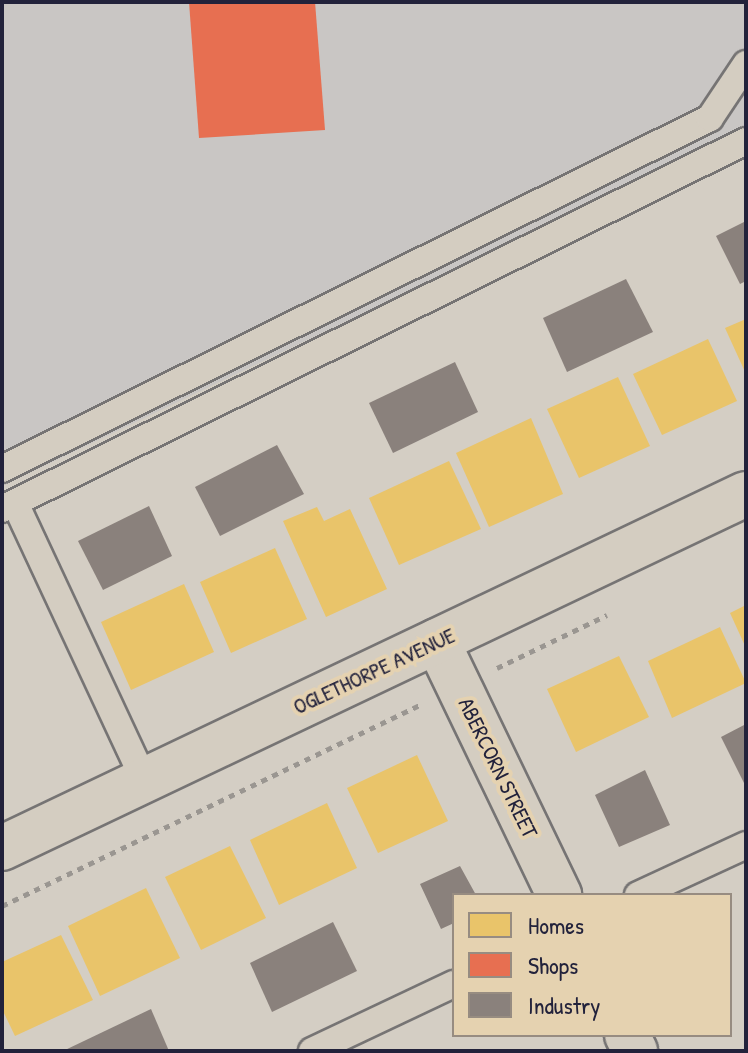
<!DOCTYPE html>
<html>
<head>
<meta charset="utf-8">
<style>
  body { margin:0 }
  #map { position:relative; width:748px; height:1053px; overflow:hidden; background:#d4cec4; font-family:"Patrick Hand",sans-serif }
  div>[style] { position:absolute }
  .built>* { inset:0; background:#c9c6c4 }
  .homes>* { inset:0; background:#e9c46a }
  .shops>* { inset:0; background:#e76f51 }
  .industry>* { inset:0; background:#8a817c }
  .path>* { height:5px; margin-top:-2.5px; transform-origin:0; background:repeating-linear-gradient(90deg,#9a9691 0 6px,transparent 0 12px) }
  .roads { filter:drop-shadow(2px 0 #767474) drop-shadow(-2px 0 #767474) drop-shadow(0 2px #767474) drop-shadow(0 -2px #767474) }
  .service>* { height:26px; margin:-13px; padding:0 13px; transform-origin:13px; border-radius:13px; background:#d4cdc1 }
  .minor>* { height:44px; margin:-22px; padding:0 22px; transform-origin:22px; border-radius:22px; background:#d4cdc1 }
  span { translate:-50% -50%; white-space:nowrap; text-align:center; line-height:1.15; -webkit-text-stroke:8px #e5d2b0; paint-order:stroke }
  .street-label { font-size:22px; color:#22223b }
  .frame { position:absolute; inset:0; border:4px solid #22223b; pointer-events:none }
  .legend { position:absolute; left:452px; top:893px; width:280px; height:144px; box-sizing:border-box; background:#e5d2b0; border:2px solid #978c81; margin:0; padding:10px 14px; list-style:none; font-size:24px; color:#22223b }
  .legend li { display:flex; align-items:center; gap:16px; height:40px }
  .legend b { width:40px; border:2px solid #978c81 }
</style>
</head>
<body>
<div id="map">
  <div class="built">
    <i style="clip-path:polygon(2px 2px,746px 2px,746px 130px,2px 486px)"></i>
  </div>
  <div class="homes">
    <i style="clip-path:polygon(746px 319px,746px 374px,725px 328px)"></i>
    <i style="clip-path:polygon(708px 339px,737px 401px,662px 435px,633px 374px)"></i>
    <i style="clip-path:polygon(618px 377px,650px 446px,579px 478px,547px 409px)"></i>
    <i style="clip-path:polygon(531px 418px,563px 494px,489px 527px,456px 453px)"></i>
    <i style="clip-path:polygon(449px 461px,481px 529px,399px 565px,369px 498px)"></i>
    <i style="clip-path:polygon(317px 507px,324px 521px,350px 509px,387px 589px,326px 617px,283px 521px)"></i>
    <i style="clip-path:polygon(275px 548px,307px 619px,231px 653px,200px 582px)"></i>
    <i style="clip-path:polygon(184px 584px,214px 652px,131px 690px,101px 622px)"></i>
    <i style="clip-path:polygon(746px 605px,746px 648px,730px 613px)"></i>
    <i style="clip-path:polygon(720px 627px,746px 683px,672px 718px,648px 661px)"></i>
    <i style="clip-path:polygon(619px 656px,649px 717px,576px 752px,547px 689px)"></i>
    <i style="clip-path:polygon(417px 755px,448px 821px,378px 853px,347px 788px)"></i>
    <i style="clip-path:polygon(327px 803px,357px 868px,279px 905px,250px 840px)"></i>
    <i style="clip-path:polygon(230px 846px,266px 918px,201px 950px,165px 877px)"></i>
    <i style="clip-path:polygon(146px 888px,180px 958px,100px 996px,68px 926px)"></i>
    <i style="clip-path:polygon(61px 935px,93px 1000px,15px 1036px,2px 1009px,2px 962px)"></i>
  </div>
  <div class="shops">
    <i style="clip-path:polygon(189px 2px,315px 2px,325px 130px,199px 138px)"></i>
  </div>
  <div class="industry">
    <i style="clip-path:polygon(746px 221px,746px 281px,740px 284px,716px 236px)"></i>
    <i style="clip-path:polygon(626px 279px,653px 332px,567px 372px,543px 318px)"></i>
    <i style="clip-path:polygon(455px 362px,478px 412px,393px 453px,369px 403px)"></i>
    <i style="clip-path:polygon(277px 445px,304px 494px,220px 536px,195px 487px)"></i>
    <i style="clip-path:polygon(149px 506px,172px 556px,103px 590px,78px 541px)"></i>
    <i style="clip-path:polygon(746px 724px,746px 787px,721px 737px)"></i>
    <i style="clip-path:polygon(645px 770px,670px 825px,619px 847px,595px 795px)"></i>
    <i style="clip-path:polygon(460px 866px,476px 895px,454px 895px,454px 923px,441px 929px,420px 884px)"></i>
    <i style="clip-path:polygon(333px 922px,357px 971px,272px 1012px,250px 963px)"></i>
    <i style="clip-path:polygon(151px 1009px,169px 1051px,63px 1051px)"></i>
  </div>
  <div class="path">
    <i style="left:497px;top:668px;width:122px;rotate:-25.7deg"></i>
    <i style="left:2px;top:906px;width:463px;rotate:-25.7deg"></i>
  </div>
  <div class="roads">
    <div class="service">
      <i style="left:2px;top:469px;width:790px;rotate:-26.37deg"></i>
      <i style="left:710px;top:118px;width:65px;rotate:-56.3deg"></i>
      <i style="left:15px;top:503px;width:306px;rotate:65deg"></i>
      <i style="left:2px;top:509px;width:830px;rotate:-26.32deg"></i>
      <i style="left:638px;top:895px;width:119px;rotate:-24.8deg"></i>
      <i style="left:312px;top:1051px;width:157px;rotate:-25.3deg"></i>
    </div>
    <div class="minor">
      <i style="left:437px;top:641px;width:282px;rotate:64.3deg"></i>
      <i style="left:2px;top:848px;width:824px;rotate:-25.45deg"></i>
      <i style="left:627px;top:1035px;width:18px;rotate:63deg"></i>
    </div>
  </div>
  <div class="street-label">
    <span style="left:374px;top:671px;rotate:-25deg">OGLETHORPE AVENUE</span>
    <span style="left:498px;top:768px;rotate:64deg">ABERCORN STREET</span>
  </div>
  <div class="frame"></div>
  <ul class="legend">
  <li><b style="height:22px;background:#e9c46a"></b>Homes</li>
  <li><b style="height:22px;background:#e76f51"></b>Shops</li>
  <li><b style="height:22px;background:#8a817c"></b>Industry</li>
  </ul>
</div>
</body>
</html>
